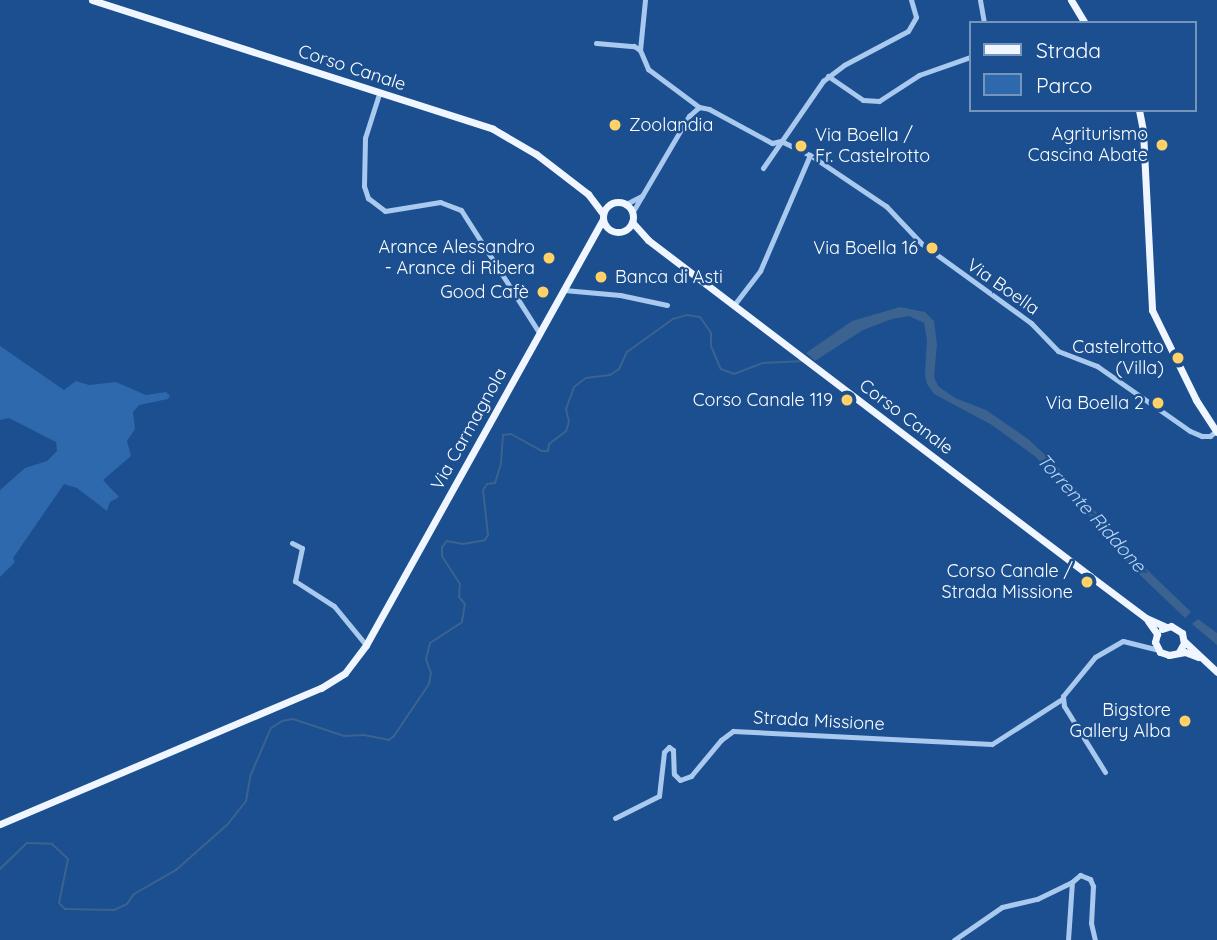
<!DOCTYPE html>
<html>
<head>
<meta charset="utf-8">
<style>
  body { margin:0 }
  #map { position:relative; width:1217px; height:940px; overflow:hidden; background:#1b4f8f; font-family:Quicksand,sans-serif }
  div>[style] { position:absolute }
  .green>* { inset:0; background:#2e69ad }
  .water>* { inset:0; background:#3c6290 }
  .stream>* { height:2px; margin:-1px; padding:0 1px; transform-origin:1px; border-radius:1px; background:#3c6290 }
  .minor>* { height:5px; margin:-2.5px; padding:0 2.5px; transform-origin:2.5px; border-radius:2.5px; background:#a9c9ee }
  .major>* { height:7px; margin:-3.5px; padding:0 3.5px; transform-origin:3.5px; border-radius:3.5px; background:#f0f6ff }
  .major>.ring { margin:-3.5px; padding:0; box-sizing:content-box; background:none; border:7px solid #f0f6ff; border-radius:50% }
  .dots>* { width:19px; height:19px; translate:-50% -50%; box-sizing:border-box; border:4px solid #1b4f8f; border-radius:50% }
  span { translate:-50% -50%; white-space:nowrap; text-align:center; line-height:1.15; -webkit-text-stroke:5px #1b4f8f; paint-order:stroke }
  .street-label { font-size:18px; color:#fff }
  .poi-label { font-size:18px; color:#fff }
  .left { translate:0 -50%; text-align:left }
  .right { translate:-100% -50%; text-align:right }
  .water-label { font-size:19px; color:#b5d3f5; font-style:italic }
  .legend { position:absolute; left:969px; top:21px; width:228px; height:91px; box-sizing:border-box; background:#1b4f8f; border:2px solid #7695bc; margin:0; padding:9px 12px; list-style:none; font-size:21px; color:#fff }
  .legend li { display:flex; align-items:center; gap:14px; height:35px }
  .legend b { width:35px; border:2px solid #7695bc }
</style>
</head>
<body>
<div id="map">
  <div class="green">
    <i style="clip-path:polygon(0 346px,64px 390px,76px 381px,89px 385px,116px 382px,146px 395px,166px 392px,170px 396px,168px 399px,139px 405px,133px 412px,135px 429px,127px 441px,131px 456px,103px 480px,119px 497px,110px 502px,107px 511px,77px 488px,64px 484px,13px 558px,15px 562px,0 577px,0 490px,25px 468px,47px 461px,57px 451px,56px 442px,9px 418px,0 420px)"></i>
  </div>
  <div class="water">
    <i style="clip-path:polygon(900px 307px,925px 312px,934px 321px,937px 344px,934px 377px,938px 386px,955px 398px,986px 410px,1028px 439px,1056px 465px,1133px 556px,1191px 612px,1185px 618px,1120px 556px,1079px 503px,1036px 457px,992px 425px,934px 394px,927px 384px,925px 374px,927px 340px,924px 323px,909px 316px,892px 319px,863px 330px,815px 361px,806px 353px,852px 321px)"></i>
    <i style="clip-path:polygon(1198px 619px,1217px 633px,1217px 645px,1192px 624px)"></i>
  </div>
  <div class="stream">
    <i style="left:0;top:869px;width:37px;rotate:-44deg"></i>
    <i style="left:27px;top:843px;width:25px;rotate:2deg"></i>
    <i style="left:52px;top:844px;width:22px;rotate:43deg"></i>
    <i style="left:68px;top:859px;width:45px;rotate:101.6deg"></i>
    <i style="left:59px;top:903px;width:8px;rotate:45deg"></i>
    <i style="left:65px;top:909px;width:49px;rotate:1.2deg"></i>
    <i style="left:114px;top:910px;width:14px;rotate:-25deg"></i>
    <i style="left:127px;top:904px;width:12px;rotate:-55deg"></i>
    <i style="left:134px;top:894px;width:48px;rotate:-29.7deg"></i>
    <i style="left:176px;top:870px;width:69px;rotate:-41.5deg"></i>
    <i style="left:228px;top:824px;width:29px;rotate:-52deg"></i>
    <i style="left:246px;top:801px;width:27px;rotate:-80deg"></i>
    <i style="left:251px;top:774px;width:50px;rotate:-66.5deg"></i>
    <i style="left:271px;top:728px;width:13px;rotate:-32deg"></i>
    <i style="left:282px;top:721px;width:11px;rotate:-10deg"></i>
    <i style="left:293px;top:719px;width:54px;rotate:18.4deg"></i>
    <i style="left:344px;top:736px;width:20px;rotate:-3deg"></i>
    <i style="left:364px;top:735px;width:25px;rotate:11deg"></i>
    <i style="left:389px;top:740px;width:6px;rotate:-39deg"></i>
    <i style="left:394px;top:736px;width:63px;rotate:-56.1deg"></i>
    <i style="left:429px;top:684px;width:11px;rotate:-80deg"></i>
    <i style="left:431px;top:673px;width:15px;rotate:-110deg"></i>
    <i style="left:426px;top:659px;width:16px;rotate:-76deg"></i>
    <i style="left:430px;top:643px;width:38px;rotate:-33deg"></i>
    <i style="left:462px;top:622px;width:18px;rotate:-81deg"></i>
    <i style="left:465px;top:604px;width:9px;rotate:-131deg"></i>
    <i style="left:459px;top:597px;width:13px;rotate:-86deg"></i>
    <i style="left:460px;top:584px;width:33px;rotate:-123deg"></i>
    <i style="left:442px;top:556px;width:9px;rotate:-90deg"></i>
    <i style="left:442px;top:547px;width:8px;rotate:-50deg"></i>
    <i style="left:447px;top:541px;width:16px;rotate:11deg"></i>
    <i style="left:463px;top:544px;width:22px;rotate:-10deg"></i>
    <i style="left:485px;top:540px;width:6px;rotate:-59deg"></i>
    <i style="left:488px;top:535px;width:45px;rotate:-96.3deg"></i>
    <i style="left:483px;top:490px;width:7px;rotate:-56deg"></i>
    <i style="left:487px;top:484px;width:8px;rotate:-7deg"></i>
    <i style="left:495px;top:483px;width:21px;rotate:-73deg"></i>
    <i style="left:501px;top:463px;width:28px;rotate:-86deg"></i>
    <i style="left:503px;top:435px;width:8px;rotate:-7deg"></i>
    <i style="left:511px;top:434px;width:35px;rotate:29deg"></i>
    <i style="left:542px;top:451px;width:6px"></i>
    <i style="left:548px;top:451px;width:7px;rotate:-82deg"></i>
    <i style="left:549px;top:444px;width:21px;rotate:-37deg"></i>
    <i style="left:566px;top:431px;width:9px;rotate:-72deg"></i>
    <i style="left:569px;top:422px;width:13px;rotate:-103deg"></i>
    <i style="left:566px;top:409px;width:23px;rotate:-70deg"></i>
    <i style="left:574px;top:387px;width:15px;rotate:-37deg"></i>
    <i style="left:586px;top:378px;width:24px;rotate:-7deg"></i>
    <i style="left:610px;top:375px;width:11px;rotate:-34deg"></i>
    <i style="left:619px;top:369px;width:19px;rotate:-65deg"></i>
    <i style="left:627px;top:352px;width:57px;rotate:-35.7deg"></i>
    <i style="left:673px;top:319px;width:15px;rotate:-16deg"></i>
    <i style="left:687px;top:315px;width:13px;rotate:9deg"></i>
    <i style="left:700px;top:317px;width:19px;rotate:55deg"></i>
    <i style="left:711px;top:333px;width:13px;rotate:90deg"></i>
    <i style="left:711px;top:346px;width:25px;rotate:67deg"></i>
    <i style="left:721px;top:369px;width:14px;rotate:21deg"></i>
    <i style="left:734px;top:374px;width:30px;rotate:-21deg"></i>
    <i style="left:762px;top:363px;width:42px;rotate:-2.7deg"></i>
  </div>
  <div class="minor">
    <i style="left:980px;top:0;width:23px;rotate:80deg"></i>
    <i style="left:596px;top:43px;width:38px;rotate:5deg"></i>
    <i style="left:634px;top:46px;width:7px;rotate:34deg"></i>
    <i style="left:640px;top:50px;width:21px;rotate:67deg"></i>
    <i style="left:648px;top:69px;width:64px;rotate:36.7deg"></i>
    <i style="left:699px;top:107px;width:10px;rotate:11deg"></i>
    <i style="left:709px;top:109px;width:72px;rotate:28.4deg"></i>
    <i style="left:772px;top:143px;width:9px;rotate:-13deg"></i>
    <i style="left:781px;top:141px;width:32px;rotate:26deg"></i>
    <i style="left:810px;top:155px;width:92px;rotate:33.9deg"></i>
    <i style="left:886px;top:206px;width:52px;rotate:46.5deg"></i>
    <i style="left:922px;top:244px;width:135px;rotate:35.9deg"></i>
    <i style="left:1031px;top:323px;width:39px;rotate:46deg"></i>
    <i style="left:1058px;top:351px;width:42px;rotate:21deg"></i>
    <i style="left:1097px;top:366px;width:113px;rotate:35deg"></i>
    <i style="left:1190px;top:431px;width:13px;rotate:23deg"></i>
    <i style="left:1202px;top:436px;width:8px"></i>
    <i style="left:1210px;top:436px;width:8px;rotate:-40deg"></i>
    <i style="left:640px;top:50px;width:50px;rotate:-84.3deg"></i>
    <i style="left:828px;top:76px;width:42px;rotate:34.4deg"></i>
    <i style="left:863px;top:100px;width:16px;rotate:4deg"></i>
    <i style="left:879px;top:101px;width:48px;rotate:-33deg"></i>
    <i style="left:919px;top:75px;width:54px;rotate:-19.4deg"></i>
    <i style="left:379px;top:94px;width:46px;rotate:107.7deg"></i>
    <i style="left:365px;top:138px;width:48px;rotate:91.2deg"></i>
    <i style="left:364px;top:186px;width:13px;rotate:72deg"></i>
    <i style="left:368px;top:198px;width:21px;rotate:37deg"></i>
    <i style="left:385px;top:211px;width:56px;rotate:-9.3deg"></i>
    <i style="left:440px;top:202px;width:22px;rotate:21deg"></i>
    <i style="left:461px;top:210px;width:147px;rotate:57.5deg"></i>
    <i style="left:763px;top:168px;width:106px;rotate:-55.4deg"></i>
    <i style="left:823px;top:81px;width:26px;rotate:-37deg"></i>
    <i style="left:844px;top:65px;width:72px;rotate:-28deg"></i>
    <i style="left:908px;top:31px;width:16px;rotate:-60deg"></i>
    <i style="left:916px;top:17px;width:18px;rotate:-106deg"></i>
    <i style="left:626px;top:204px;width:18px;rotate:-27deg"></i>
    <i style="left:632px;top:213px;width:113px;rotate:-59.6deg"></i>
    <i style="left:689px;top:116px;width:13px;rotate:-42deg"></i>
    <i style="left:564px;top:290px;width:56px;rotate:5.1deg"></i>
    <i style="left:620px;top:295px;width:48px;rotate:12deg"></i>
    <i style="left:734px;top:305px;width:43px;rotate:-52.6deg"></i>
    <i style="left:760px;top:271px;width:126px;rotate:-66.7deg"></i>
    <i style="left:292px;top:543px;width:11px;rotate:27deg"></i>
    <i style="left:302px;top:548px;width:34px;rotate:102deg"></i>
    <i style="left:295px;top:581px;width:46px;rotate:32.7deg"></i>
    <i style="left:334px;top:606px;width:50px;rotate:50.6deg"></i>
    <i style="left:1105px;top:772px;width:78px;rotate:-121.8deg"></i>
    <i style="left:1064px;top:706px;width:10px;rotate:-96deg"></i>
    <i style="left:1063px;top:696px;width:50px;rotate:-50.6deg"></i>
    <i style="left:1095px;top:657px;width:32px;rotate:-30deg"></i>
    <i style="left:1123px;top:641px;width:36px;rotate:14deg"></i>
    <i style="left:615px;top:818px;width:49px;rotate:-26.6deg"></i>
    <i style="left:659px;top:796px;width:44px;rotate:-83.5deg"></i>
    <i style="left:664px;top:752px;width:7px;rotate:-45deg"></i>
    <i style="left:669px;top:747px;width:5px;rotate:37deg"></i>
    <i style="left:673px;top:750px;width:24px;rotate:88deg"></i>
    <i style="left:674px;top:774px;width:8px;rotate:45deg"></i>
    <i style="left:680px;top:780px;width:12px;rotate:-20deg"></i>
    <i style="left:691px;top:776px;width:47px;rotate:-50.2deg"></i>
    <i style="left:721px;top:740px;width:15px;rotate:-37deg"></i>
    <i style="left:733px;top:731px;width:259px;rotate:2.9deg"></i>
    <i style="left:992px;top:744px;width:83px;rotate:-32.7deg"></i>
    <i style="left:954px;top:940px;width:58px;rotate:-34.5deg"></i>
    <i style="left:1002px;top:907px;width:36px;rotate:-13deg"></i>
    <i style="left:1037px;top:899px;width:39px;rotate:-26deg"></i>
    <i style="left:1068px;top:940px;width:58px;rotate:-86.1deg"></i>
    <i style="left:1072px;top:882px;width:11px;rotate:-41deg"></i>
    <i style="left:1080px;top:875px;width:11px;rotate:22deg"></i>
    <i style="left:1090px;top:879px;width:8px;rotate:67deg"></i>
    <i style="left:1093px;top:886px;width:37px;rotate:93deg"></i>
    <i style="left:1091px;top:923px;width:17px;rotate:77deg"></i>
  </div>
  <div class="major">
    <i style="left:92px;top:0;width:421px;rotate:17.8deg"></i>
    <i style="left:493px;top:129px;width:50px;rotate:30.2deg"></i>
    <i style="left:536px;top:154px;width:66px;rotate:37.6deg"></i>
    <i style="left:588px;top:194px;width:25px;rotate:53deg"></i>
    <i style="left:1071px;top:0;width:27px;rotate:59deg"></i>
    <i style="left:1139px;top:110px;width:21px;rotate:79deg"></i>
    <i style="left:1143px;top:131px;width:179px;rotate:87.1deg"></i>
    <i style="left:1152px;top:310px;width:100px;rotate:63.9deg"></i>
    <i style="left:1196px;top:400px;width:38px;rotate:57deg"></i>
    <i class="ring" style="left:603px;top:202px;width:23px;height:23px"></i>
    <i style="left:632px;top:222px;width:24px;rotate:48deg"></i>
    <i style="left:648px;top:240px;width:555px;rotate:37.24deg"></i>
    <i style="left:1090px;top:576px;width:70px;rotate:36.9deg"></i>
    <i style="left:1146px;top:618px;width:22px;rotate:24deg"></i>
    <i style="left:1148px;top:621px;width:16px;rotate:55deg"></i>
    <i style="left:1157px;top:634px;width:8px;rotate:104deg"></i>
    <i style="left:1155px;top:642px;width:11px;rotate:63deg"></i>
    <i style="left:1160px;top:652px;width:9px;rotate:18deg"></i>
    <i style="left:1169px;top:655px;width:16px;rotate:-11deg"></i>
    <i style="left:1185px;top:652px;width:14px;rotate:21deg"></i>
    <i style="left:1162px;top:629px;width:9px;rotate:-18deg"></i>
    <i style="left:1171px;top:626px;width:13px;rotate:32deg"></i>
    <i style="left:1182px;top:633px;width:10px;rotate:79deg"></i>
    <i style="left:1184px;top:643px;width:10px;rotate:119deg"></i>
    <i style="left:1184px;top:641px;width:45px;rotate:43.2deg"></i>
    <i style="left:0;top:824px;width:349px;rotate:-23deg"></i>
    <i style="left:321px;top:688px;width:28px;rotate:-32deg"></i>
    <i style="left:345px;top:673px;width:35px;rotate:-53deg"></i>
    <i style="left:366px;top:645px;width:487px;rotate:-60.9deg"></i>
  </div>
  <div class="dots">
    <i style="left:615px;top:125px;background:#ffd166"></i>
    <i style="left:1162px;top:145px;background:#ffd166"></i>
    <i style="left:801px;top:146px;background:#ffd166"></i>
    <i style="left:932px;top:248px;background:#ffd166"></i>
    <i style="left:549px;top:258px;background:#ffd166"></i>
    <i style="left:601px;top:277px;background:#ffd166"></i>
    <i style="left:543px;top:292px;background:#ffd166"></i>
    <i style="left:1178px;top:358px;background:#ffd166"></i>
    <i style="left:847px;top:400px;background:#ffd166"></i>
    <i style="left:1158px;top:403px;background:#ffd166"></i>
    <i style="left:1087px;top:582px;background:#ffd166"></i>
    <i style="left:1185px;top:721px;background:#ffd166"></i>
  </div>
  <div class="street-label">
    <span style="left:352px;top:68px;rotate:18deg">Corso Canale</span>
    <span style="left:1003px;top:287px;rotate:35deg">Via Boella</span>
    <span style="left:906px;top:417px;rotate:37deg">Corso Canale</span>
    <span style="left:469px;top:429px;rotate:-61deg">Via Carmagnola</span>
    <span style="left:819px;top:721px;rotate:3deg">Strada Missione</span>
  </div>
  <div class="poi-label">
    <span class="left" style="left:629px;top:125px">Zoolandia</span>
    <span class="right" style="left:1148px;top:145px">Agriturismo<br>Cascina Abate</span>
    <span class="left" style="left:815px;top:146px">Via Boella /<br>Fr. Castelrotto</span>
    <span class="right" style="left:535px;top:258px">Arance Alessandro<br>- Arance di Ribera</span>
    <span class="right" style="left:918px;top:248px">Via Boella 16</span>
    <span class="left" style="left:615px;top:277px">Banca di Asti</span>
    <span class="right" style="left:529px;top:292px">Good Cafè</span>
    <span class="right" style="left:1164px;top:358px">Castelrotto<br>(Villa)</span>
    <span class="right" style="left:833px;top:400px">Corso Canale 119</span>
    <span class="right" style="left:1144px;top:403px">Via Boella 2</span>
    <span class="right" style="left:1073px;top:582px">Corso Canale /<br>Strada Missione</span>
    <span class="right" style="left:1171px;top:721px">Bigstore<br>Gallery Alba</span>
  </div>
  <div class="water-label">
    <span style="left:1091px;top:513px;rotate:48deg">Torrente Riddone</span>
  </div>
  <ul class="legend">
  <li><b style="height:9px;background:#f0f6ff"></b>Strada</li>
  <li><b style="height:19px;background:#2e69ad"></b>Parco</li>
  </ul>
</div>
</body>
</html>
